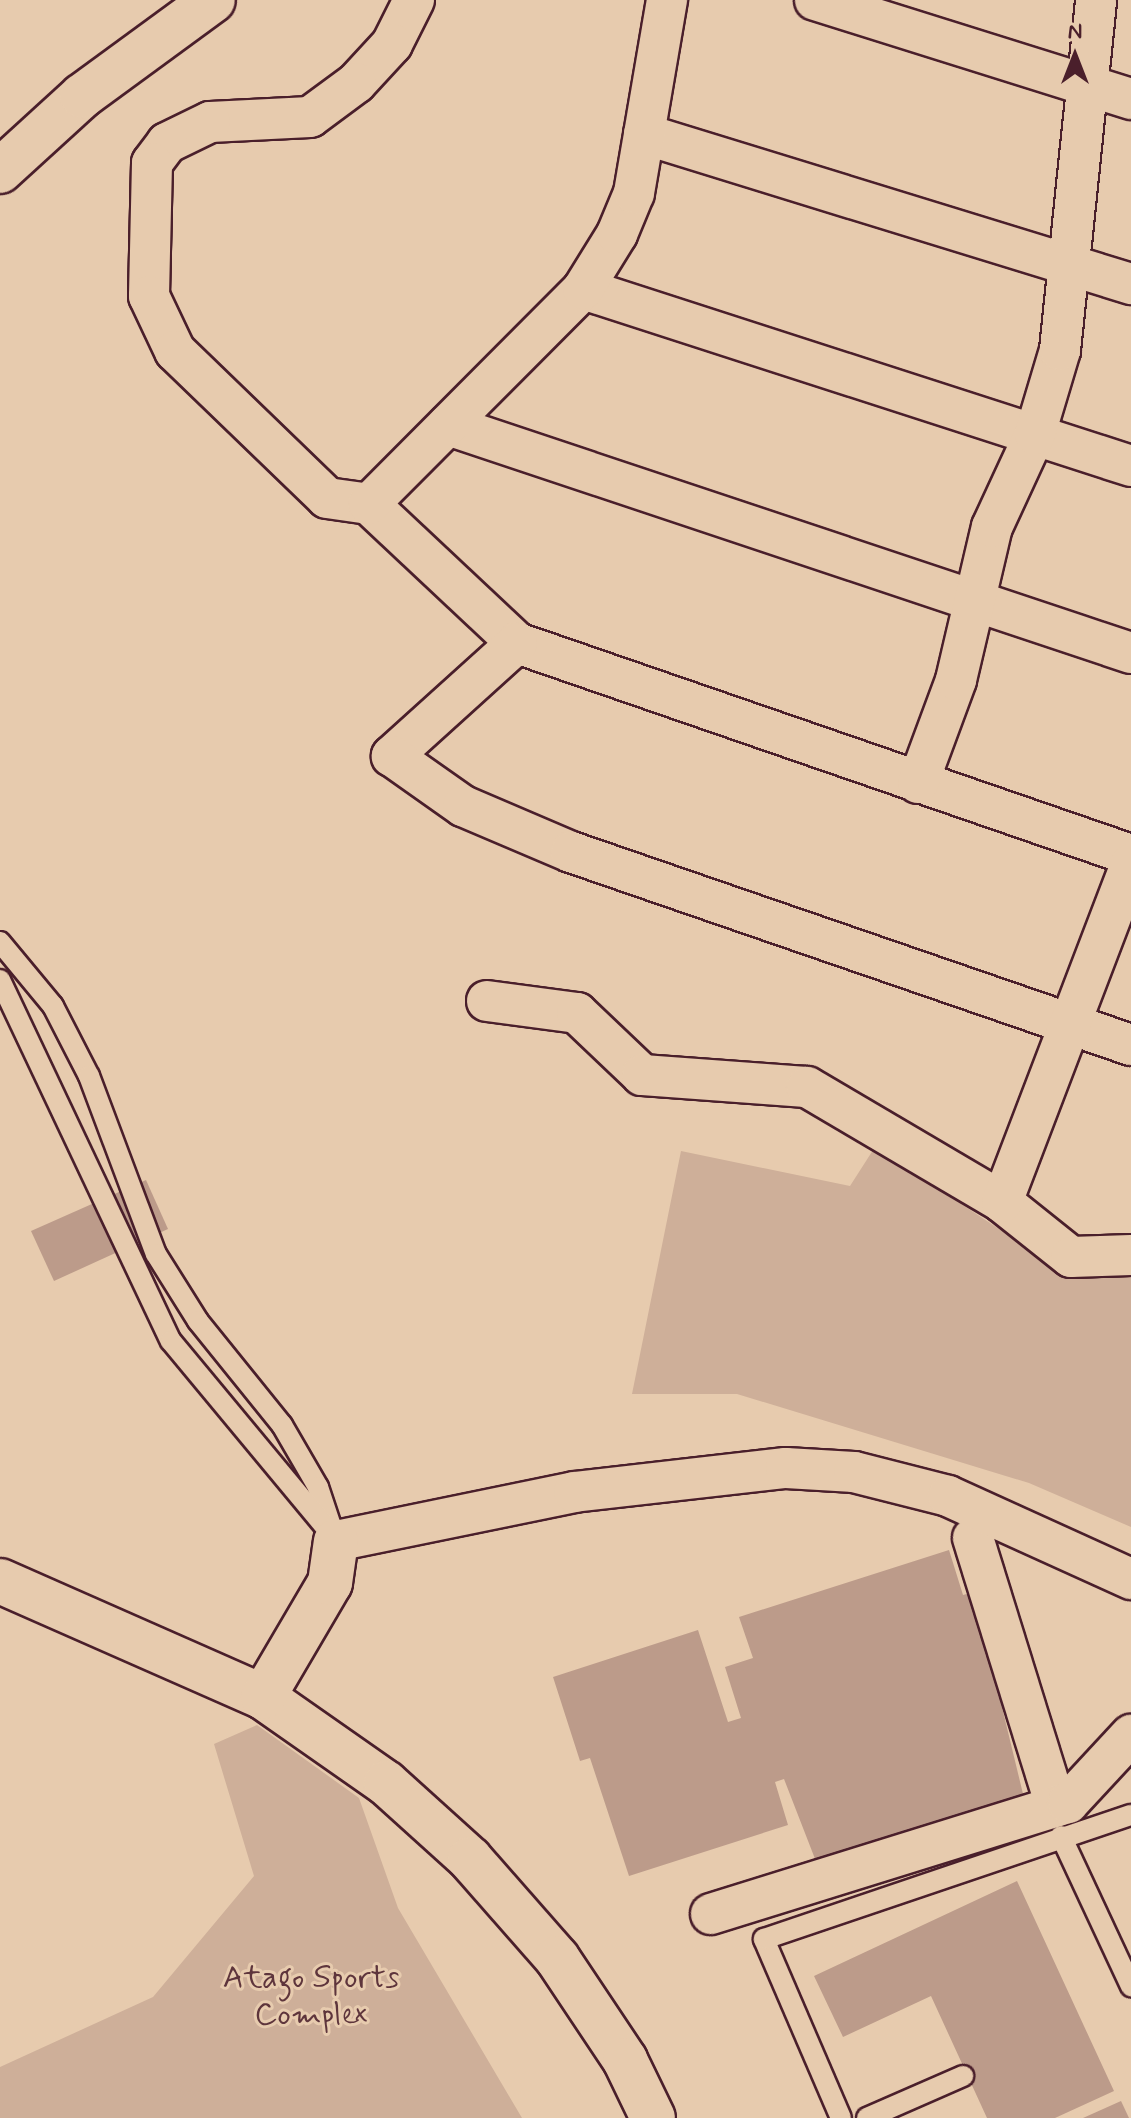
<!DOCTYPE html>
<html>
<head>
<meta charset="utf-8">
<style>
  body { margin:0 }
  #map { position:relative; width:1131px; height:2118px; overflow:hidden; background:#e7cbae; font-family:Mynerve,sans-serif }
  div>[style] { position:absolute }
  .green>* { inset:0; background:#ceaf99 }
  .building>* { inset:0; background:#bc9b8a }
  .roads { filter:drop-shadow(2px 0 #4a1f2b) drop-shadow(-2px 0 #4a1f2b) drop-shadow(0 2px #4a1f2b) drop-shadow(0 -2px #4a1f2b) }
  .lane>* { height:20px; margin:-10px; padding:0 10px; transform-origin:10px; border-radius:10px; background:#e7cbae }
  .street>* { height:40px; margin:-20px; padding:0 20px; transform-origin:20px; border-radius:20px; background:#e7cbae }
  .secondary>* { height:44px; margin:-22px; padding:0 22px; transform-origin:22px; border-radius:22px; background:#e7cbae }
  span { translate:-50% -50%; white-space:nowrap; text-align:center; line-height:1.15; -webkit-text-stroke:6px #e7cbae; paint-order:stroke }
  .park-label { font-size:32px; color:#5e353c }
  .north { position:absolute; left:1035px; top:16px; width:80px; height:80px; -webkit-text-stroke:6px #e7cbae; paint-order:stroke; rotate:0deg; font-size:22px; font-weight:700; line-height:32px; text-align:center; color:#4a1f2b }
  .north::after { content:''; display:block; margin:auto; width:28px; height:36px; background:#4a1f2b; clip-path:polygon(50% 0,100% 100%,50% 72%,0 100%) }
</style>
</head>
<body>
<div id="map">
  <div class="green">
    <i style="clip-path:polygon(875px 1147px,1061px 1270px,1080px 1278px,1131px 1273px,1131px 1527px,1029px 1483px,737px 1394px,632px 1394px,681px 1151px,850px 1186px)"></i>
    <i style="clip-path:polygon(257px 1725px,359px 1798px,398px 1908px,522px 2118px,0 2118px,0 2067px,153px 1997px,254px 1876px,214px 1744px)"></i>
  </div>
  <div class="building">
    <i style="clip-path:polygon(146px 1180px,168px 1229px,54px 1281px,31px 1231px)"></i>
    <i style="clip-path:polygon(949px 1550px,963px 1595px,974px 1592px,1024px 1798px,817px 1864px,784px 1779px,775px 1782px,788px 1825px,629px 1876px,590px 1758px,580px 1761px,553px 1677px,698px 1630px,728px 1722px,741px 1718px,725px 1667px,753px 1658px,739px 1617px)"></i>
    <i style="clip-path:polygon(1017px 1881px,1114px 2091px,1055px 2118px,987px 2118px,931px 1996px,843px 2037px,814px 1976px)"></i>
    <i style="clip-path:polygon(1121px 2101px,1129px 2118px,1083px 2118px)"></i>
  </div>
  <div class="roads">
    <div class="lane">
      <i style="left:0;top:942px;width:83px;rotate:50.4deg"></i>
      <i style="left:53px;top:1006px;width:79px;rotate:62.8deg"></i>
      <i style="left:89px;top:1076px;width:190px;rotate:69.4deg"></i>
      <i style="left:156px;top:1254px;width:79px;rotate:57.9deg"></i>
      <i style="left:198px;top:1321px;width:134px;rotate:51.1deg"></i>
      <i style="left:282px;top:1425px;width:72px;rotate:59.9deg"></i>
      <i style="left:318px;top:1487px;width:57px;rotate:71.6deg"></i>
      <i style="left:0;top:980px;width:399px;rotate:64.7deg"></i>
      <i style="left:171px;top:1341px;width:239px;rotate:50.3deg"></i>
      <i style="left:1061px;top:1836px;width:166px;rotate:65deg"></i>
      <i style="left:841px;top:2118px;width:195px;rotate:-113.3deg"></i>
      <i style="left:764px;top:1939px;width:387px;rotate:-18.7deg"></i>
      <i style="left:867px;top:2118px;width:105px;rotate:-23.6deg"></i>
    </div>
    <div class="street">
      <i style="left:414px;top:0;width:49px;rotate:116.6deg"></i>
      <i style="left:392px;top:44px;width:53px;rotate:132.7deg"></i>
      <i style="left:356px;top:83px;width:57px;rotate:143.5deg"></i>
      <i style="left:310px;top:117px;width:100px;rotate:177.1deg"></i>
      <i style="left:210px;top:122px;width:48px;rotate:154deg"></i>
      <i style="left:167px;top:143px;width:25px;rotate:127deg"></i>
      <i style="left:152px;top:163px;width:133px;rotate:91.3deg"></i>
      <i style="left:149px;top:296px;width:61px;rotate:64.7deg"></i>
      <i style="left:175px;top:351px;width:211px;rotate:44deg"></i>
      <i style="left:327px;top:498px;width:42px;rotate:8.1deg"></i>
      <i style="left:369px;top:504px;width:203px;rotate:43.2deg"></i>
      <i style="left:517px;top:643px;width:650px;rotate:19.05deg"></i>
      <i style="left:815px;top:0;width:331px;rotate:17.4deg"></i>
      <i style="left:644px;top:134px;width:510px;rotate:17.12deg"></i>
      <i style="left:583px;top:289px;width:576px;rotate:17.9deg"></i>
      <i style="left:448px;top:425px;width:720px;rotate:18.46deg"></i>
      <i style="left:369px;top:504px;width:303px;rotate:-45.1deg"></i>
      <i style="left:583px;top:289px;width:65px;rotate:-58.3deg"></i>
      <i style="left:617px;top:234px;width:44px;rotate:-67.5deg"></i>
      <i style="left:634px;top:193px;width:196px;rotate:-80.3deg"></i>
      <i style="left:517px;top:643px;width:169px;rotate:137.9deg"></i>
      <i style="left:392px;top:756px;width:87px;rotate:35.2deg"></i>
      <i style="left:463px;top:806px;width:117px;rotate:23.1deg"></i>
      <i style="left:571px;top:852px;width:592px;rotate:19.02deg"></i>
      <i style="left:918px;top:783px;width:110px;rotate:-69.7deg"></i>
      <i style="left:956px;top:680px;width:157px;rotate:-76.8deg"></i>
      <i style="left:992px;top:527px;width:102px;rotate:-65.2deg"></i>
      <i style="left:1035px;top:434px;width:88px;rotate:-73.4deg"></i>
      <i style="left:1060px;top:350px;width:352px;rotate:-84.1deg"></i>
      <i style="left:487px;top:1001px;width:91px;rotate:7.6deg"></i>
      <i style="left:577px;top:1013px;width:90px;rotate:43.6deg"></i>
      <i style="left:642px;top:1075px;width:165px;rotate:4.2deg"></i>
      <i style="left:807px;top:1087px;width:226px;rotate:30.5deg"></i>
      <i style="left:1002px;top:1202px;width:88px;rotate:38.6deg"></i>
      <i style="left:1071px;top:1257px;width:60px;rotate:-1.9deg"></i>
      <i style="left:1002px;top:1202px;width:362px;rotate:-69.1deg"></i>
      <i style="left:973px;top:1538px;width:281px;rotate:72.8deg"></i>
      <i style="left:336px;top:1541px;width:243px;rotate:-11.6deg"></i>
      <i style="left:574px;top:1492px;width:213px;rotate:-6.5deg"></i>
      <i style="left:786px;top:1468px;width:68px;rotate:3.4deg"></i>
      <i style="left:854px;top:1472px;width:97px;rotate:14.3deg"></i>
      <i style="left:948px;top:1496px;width:201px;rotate:24.4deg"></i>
      <i style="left:711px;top:1914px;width:374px;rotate:-17.3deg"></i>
      <i style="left:1068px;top:1803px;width:93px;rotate:-47.2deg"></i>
    </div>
    <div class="secondary">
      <i style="left:0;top:171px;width:111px;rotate:-42.4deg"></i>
      <i style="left:82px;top:96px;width:162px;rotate:-36.2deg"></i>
      <i style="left:0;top:1581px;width:287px;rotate:23.8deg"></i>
      <i style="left:263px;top:1697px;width:150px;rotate:35deg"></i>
      <i style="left:386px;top:1783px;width:113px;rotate:42.1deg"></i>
      <i style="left:470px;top:1859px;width:132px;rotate:48.7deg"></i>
      <i style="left:557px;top:1958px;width:123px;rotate:56.3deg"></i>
      <i style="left:625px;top:2060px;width:64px;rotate:64.2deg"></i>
      <i style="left:263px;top:1697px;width:132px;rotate:-59.6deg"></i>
      <i style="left:330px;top:1583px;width:42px;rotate:-81.9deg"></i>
    </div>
  </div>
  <div class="park-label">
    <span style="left:311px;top:1997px">Atago Sports<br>Complex</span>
  </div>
  <div class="north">N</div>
</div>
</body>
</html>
